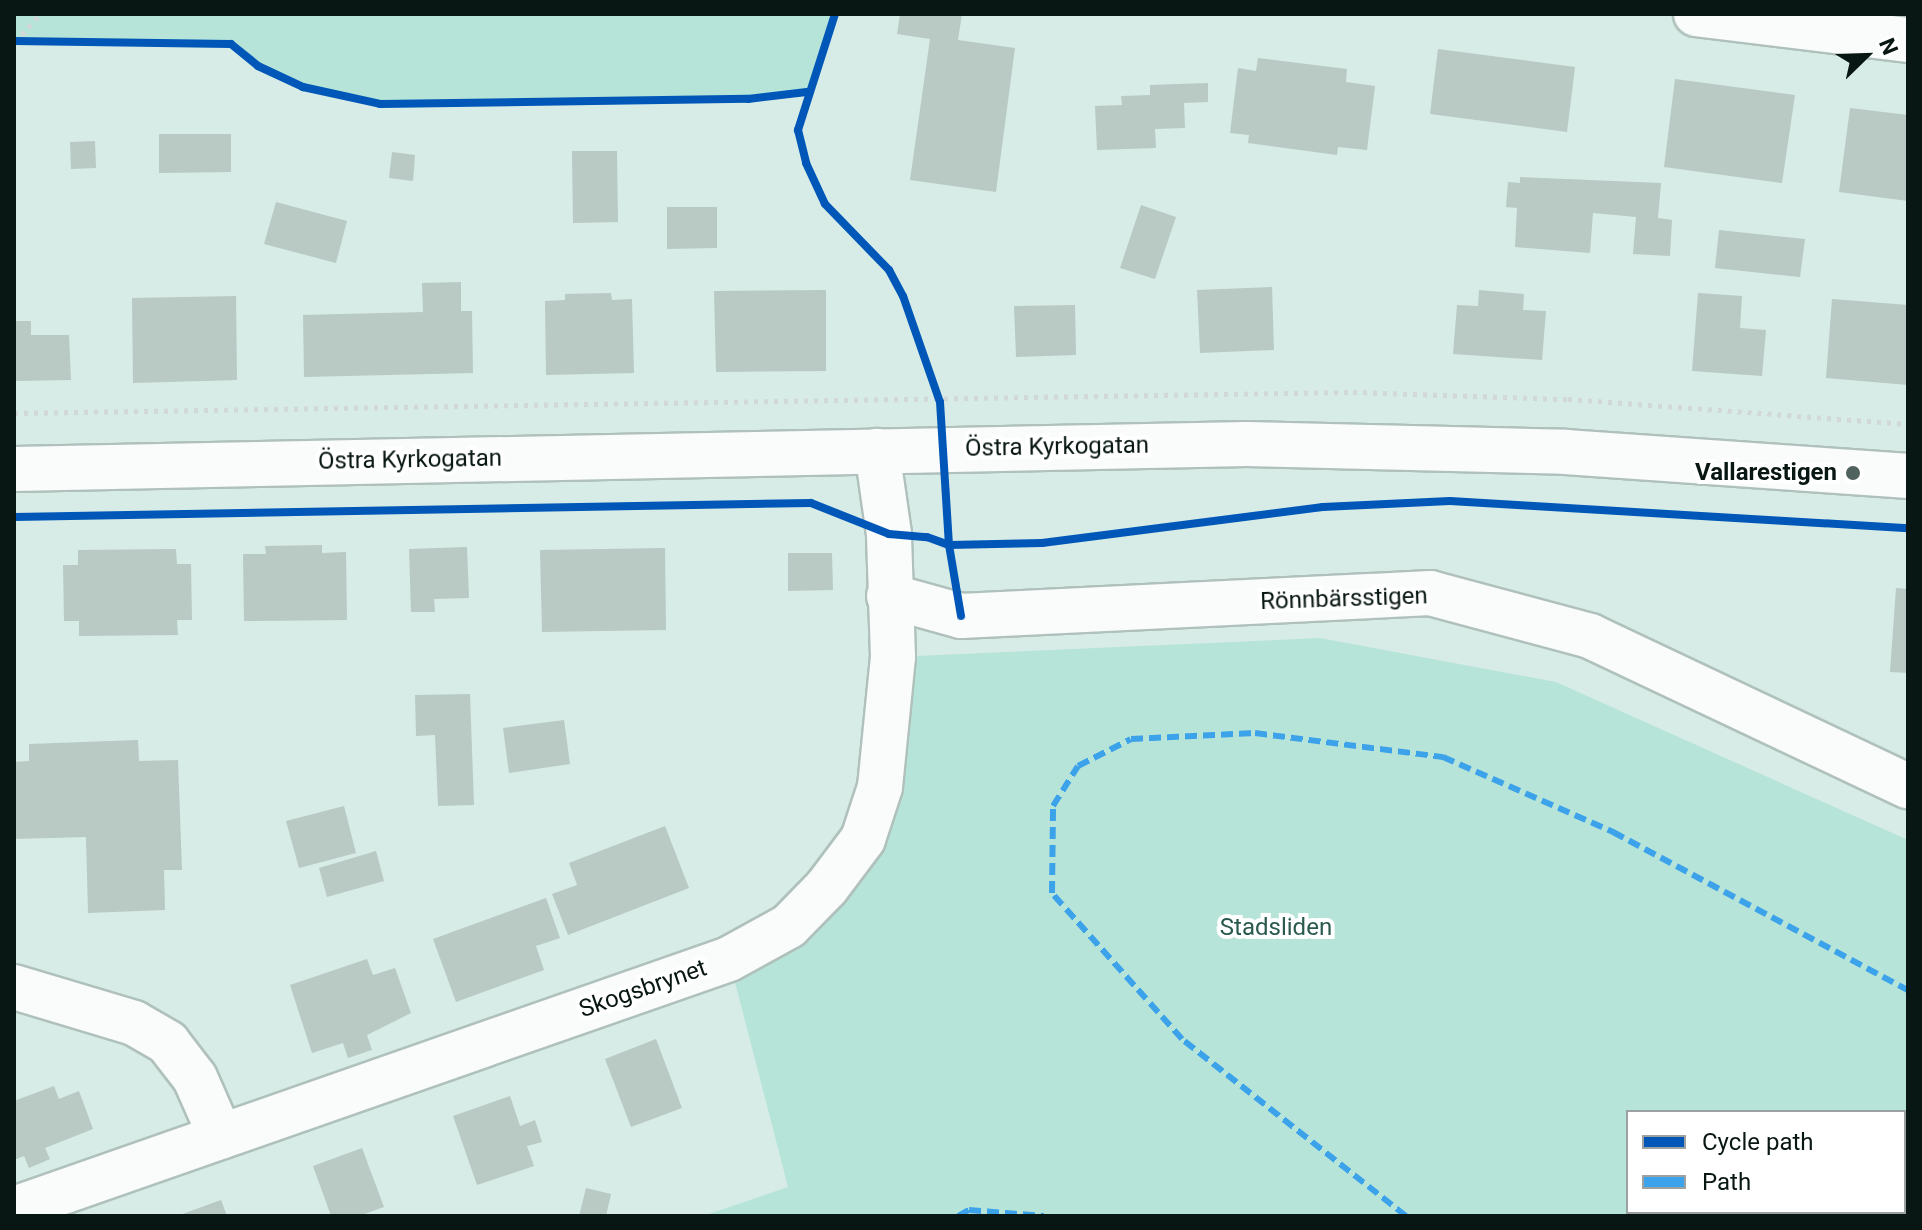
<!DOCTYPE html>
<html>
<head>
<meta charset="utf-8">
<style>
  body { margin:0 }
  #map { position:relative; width:1922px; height:1230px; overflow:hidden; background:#d7ece6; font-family:Roboto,sans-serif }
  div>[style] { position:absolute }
  .green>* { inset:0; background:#b7e4d8 }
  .building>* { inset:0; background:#b9c9c4 }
  .path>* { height:5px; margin-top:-2.5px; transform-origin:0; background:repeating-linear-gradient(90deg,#d2d8d7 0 4px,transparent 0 10px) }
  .roads { filter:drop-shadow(2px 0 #b0c1bc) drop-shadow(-2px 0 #b0c1bc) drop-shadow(0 2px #b0c1bc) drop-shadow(0 -2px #b0c1bc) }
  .minor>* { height:44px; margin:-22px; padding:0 22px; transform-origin:22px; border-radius:22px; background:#f9fcfb }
  .quiet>* { height:6px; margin-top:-3px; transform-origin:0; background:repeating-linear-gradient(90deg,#3ca2ea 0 12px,transparent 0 18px) }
  .cycleway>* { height:8px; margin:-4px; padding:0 4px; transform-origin:4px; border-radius:4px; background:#0057b8 }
  .dots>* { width:22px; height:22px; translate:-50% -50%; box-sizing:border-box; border:4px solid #fff; border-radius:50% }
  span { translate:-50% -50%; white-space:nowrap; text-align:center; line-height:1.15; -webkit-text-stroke:8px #fff; paint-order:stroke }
  .street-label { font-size:24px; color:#081713 }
  .poi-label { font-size:24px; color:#081713; font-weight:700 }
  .right { translate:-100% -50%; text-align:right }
  .park-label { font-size:24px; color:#2a594e }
  .frame { position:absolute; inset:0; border:16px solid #081713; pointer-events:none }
  .legend { position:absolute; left:1626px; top:1110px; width:280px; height:104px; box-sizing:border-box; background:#fff; border:2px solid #9ca2a1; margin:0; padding:10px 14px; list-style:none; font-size:24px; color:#081713 }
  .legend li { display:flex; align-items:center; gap:16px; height:40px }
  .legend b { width:40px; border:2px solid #9ca2a1 }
  .north { position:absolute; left:1826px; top:16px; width:80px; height:80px; -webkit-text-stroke:6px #fff; paint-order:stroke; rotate:67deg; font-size:22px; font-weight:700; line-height:32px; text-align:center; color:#081713 }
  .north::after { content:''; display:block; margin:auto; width:28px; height:36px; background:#081713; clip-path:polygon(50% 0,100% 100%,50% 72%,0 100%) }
</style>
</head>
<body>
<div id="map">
  <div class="green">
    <i style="clip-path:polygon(14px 14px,835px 14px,807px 92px,748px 99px,380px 104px,303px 87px,258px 66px,231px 44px,14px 41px)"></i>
    <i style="clip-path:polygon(evenodd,1320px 638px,1556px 682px,1908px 840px,1908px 1216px,703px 1216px,788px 1187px,729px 959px,863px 839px,893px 657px,1320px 638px,1628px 1112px,1904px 1112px,1904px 1212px,1628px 1212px,1628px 1112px)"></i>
  </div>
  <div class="building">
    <i style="clip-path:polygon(900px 14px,962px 14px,958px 40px,1015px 48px,996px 192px,910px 180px,930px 39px,897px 34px)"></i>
    <i style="clip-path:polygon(1438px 49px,1575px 67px,1567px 132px,1430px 114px)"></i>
    <i style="clip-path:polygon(1258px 58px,1347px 69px,1346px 82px,1375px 86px,1367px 150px,1338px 147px,1337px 155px,1248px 143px,1249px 135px,1230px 133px,1238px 68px,1256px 71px)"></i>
    <i style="clip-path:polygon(1675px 79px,1795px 95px,1782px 183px,1664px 167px)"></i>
    <i style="clip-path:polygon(1208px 83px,1208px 102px,1184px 103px,1185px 128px,1155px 129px,1156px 148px,1097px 150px,1095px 106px,1122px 105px,1121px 96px,1150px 95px,1150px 85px)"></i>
    <i style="clip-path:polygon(1850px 108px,1908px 115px,1908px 201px,1839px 192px)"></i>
    <i style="clip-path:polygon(159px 134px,231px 134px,231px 172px,159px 173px)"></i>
    <i style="clip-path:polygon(95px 141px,96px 168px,71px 169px,70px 142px)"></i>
    <i style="clip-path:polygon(572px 151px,617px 151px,618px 222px,573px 223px)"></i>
    <i style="clip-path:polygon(392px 152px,415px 155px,413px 181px,389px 178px)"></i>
    <i style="clip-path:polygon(1520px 177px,1661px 183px,1658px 218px,1672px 220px,1670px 256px,1633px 254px,1636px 217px,1593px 213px,1590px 253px,1515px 247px,1517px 208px,1506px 207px,1508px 182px,1520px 183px)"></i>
    <i style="clip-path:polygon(276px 202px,347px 221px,336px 263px,264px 244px)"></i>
    <i style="clip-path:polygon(1141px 205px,1176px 217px,1155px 279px,1120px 268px)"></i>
    <i style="clip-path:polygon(667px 207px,717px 207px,717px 248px,667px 249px)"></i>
    <i style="clip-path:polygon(1719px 230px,1805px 239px,1800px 277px,1715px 268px)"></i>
    <i style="clip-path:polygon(461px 282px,461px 311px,472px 311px,473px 373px,304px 377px,303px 315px,423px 312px,422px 283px)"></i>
    <i style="clip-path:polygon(1272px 287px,1274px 350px,1200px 353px,1197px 290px)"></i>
    <i style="clip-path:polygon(826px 290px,826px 371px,716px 372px,714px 291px)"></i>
    <i style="clip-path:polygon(1479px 290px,1524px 294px,1523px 310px,1546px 311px,1542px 360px,1453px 354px,1457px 305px,1478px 306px)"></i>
    <i style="clip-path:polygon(611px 293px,612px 300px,632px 299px,634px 373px,546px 375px,545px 301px,565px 300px,565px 294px)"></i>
    <i style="clip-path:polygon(1698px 293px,1742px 296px,1740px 328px,1766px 330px,1762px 376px,1692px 371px)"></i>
    <i style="clip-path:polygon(236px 296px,237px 380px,133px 383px,132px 298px)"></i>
    <i style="clip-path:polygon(1832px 299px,1908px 305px,1908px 385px,1826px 378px)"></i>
    <i style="clip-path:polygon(1075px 305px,1076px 355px,1016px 357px,1014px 306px)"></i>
    <i style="clip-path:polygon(14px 321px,31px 321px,31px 335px,69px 335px,71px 380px,14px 381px)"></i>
    <i style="clip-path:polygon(322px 545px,322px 553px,346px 552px,347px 620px,244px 621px,243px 554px,266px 554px,265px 546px)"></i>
    <i style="clip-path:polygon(467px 547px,469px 598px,434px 599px,435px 612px,411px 612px,409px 549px)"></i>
    <i style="clip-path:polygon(665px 548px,666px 630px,542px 632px,540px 550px)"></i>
    <i style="clip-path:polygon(176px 549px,177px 564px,191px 564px,192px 620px,177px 620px,178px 635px,79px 636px,79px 621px,64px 621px,63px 565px,78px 565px,78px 550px)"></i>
    <i style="clip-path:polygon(788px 553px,832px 553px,833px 590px,788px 591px)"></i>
    <i style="clip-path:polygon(1896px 588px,1908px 589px,1908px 673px,1890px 672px)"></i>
    <i style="clip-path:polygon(470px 694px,474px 805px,438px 806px,435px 735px,416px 736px,415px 695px)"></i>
    <i style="clip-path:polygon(564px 720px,570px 764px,509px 773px,503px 728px)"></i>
    <i style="clip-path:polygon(138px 740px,139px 761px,178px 760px,182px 870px,164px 870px,165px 910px,88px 913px,86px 837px,14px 839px,14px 762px,29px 761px,29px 744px)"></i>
    <i style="clip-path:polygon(344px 806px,356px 853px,299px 868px,286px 821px)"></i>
    <i style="clip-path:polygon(665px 826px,689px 888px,568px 935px,552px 894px,577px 885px,569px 863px)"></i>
    <i style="clip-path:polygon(376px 851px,384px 881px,327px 897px,319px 868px)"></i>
    <i style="clip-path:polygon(546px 898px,560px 938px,536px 946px,544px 970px,456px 1002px,433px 939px)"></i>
    <i style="clip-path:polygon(367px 959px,373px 975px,395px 968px,411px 1013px,367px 1035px,372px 1050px,348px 1058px,343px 1043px,312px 1053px,290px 985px)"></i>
    <i style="clip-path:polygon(656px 1039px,682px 1108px,631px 1127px,605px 1059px)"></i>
    <i style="clip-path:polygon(54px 1086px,59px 1099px,79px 1091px,93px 1129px,45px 1148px,50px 1159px,29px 1168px,24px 1156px,14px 1160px,14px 1101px)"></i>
    <i style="clip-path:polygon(510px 1096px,520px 1126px,535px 1120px,542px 1142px,527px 1146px,534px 1166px,477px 1185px,453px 1116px)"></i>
    <i style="clip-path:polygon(362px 1148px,384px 1207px,359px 1216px,331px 1216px,313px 1166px)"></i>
    <i style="clip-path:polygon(586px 1188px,611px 1194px,606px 1216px,579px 1216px)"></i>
    <i style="clip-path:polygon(221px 1200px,227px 1216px,177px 1216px)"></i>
  </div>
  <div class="path">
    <i style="left:15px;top:42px;width:38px;rotate:-48deg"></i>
    <i style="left:14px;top:413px;width:1339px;rotate:-0.9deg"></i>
    <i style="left:1353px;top:392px;width:215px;rotate:1.9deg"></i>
    <i style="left:1568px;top:399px;width:341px;rotate:4.2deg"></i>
  </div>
  <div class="roads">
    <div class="minor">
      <i style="left:1696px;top:14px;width:214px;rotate:7deg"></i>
      <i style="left:14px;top:469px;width:1233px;rotate:-1.16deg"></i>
      <i style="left:1247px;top:444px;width:319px;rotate:1.4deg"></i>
      <i style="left:1566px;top:452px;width:343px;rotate:4deg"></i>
      <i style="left:889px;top:596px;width:75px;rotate:15.5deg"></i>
      <i style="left:961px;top:616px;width:470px;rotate:-2.8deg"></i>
      <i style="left:1430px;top:593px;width:166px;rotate:15deg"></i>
      <i style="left:1590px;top:636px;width:352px;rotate:25.3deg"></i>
      <i style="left:14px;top:987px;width:125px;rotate:16.7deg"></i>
      <i style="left:134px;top:1023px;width:39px;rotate:30deg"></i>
      <i style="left:168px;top:1043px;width:44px;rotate:52.4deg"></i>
      <i style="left:195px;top:1078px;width:64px;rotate:66.2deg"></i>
      <i style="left:14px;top:1209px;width:757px;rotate:-19.27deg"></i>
      <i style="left:729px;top:959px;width:68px;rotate:-28.8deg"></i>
      <i style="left:789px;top:926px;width:54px;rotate:-45.7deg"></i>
      <i style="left:827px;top:887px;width:60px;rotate:-53.1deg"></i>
      <i style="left:863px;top:839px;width:55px;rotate:-71.9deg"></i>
      <i style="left:880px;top:787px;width:131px;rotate:-84.3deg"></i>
      <i style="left:893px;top:657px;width:123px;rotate:-91.9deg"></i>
      <i style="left:889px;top:534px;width:84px;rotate:-98.2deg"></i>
    </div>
  </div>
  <div class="quiet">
    <i style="left:958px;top:1216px;width:13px;rotate:-29deg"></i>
    <i style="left:969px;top:1210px;width:75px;rotate:4.6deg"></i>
    <i style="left:1406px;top:1216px;width:285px;rotate:-141.7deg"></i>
    <i style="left:1182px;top:1039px;width:195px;rotate:-131.7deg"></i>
    <i style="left:1052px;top:893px;width:87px;rotate:-89.3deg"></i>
    <i style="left:1053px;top:806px;width:47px;rotate:-58deg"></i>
    <i style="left:1078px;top:766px;width:59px;rotate:-27deg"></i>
    <i style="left:1131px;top:739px;width:124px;rotate:-2.8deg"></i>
    <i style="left:1255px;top:733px;width:190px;rotate:7.3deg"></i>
    <i style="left:1443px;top:757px;width:186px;rotate:23.8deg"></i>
    <i style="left:1613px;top:832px;width:335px;rotate:28.2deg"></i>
  </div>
  <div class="cycleway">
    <i style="left:835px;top:14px;width:122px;rotate:107.7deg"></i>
    <i style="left:798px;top:130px;width:34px;rotate:76deg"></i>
    <i style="left:806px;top:163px;width:45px;rotate:65.1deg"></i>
    <i style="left:825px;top:204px;width:92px;rotate:45.9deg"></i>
    <i style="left:889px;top:270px;width:30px;rotate:62deg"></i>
    <i style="left:903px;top:296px;width:112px;rotate:70.8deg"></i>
    <i style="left:940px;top:402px;width:143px;rotate:86.4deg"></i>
    <i style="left:949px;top:545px;width:93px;rotate:-1.2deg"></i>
    <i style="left:1042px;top:543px;width:283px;rotate:-7.3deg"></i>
    <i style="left:1323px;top:507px;width:127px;rotate:-2.7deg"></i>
    <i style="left:1450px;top:501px;width:459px;rotate:3.4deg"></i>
    <i style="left:14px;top:41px;width:217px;rotate:0.8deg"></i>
    <i style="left:231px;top:44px;width:35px;rotate:39deg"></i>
    <i style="left:258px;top:66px;width:50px;rotate:25deg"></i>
    <i style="left:303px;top:87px;width:79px;rotate:12.4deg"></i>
    <i style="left:380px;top:104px;width:368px;rotate:-0.8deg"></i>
    <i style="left:748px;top:99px;width:59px;rotate:-6.8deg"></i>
    <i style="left:14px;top:517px;width:797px;rotate:-1.01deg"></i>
    <i style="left:811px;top:503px;width:84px;rotate:21.7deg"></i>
    <i style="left:889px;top:534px;width:38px;rotate:5deg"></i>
    <i style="left:927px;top:537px;width:23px;rotate:20deg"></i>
    <i style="left:949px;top:545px;width:72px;rotate:80.4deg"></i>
  </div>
  <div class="dots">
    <i style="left:1853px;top:473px;background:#50625d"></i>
  </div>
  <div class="street-label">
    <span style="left:1057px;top:447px;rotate:-1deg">Östra Kyrkogatan</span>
    <span style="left:410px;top:460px;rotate:-1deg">Östra Kyrkogatan</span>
    <span style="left:1344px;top:599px;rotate:-2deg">Rönnbärsstigen</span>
    <span style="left:643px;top:989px;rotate:-19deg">Skogsbrynet</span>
  </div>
  <div class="poi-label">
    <span class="right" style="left:1837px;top:473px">Vallarestigen</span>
  </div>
  <div class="park-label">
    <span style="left:1276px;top:928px">Stadsliden</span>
  </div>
  <div class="frame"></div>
  <ul class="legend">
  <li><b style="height:10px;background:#0057b8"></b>Cycle path</li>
  <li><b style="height:10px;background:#3ca2ea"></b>Path</li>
  </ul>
  <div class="north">N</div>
</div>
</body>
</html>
